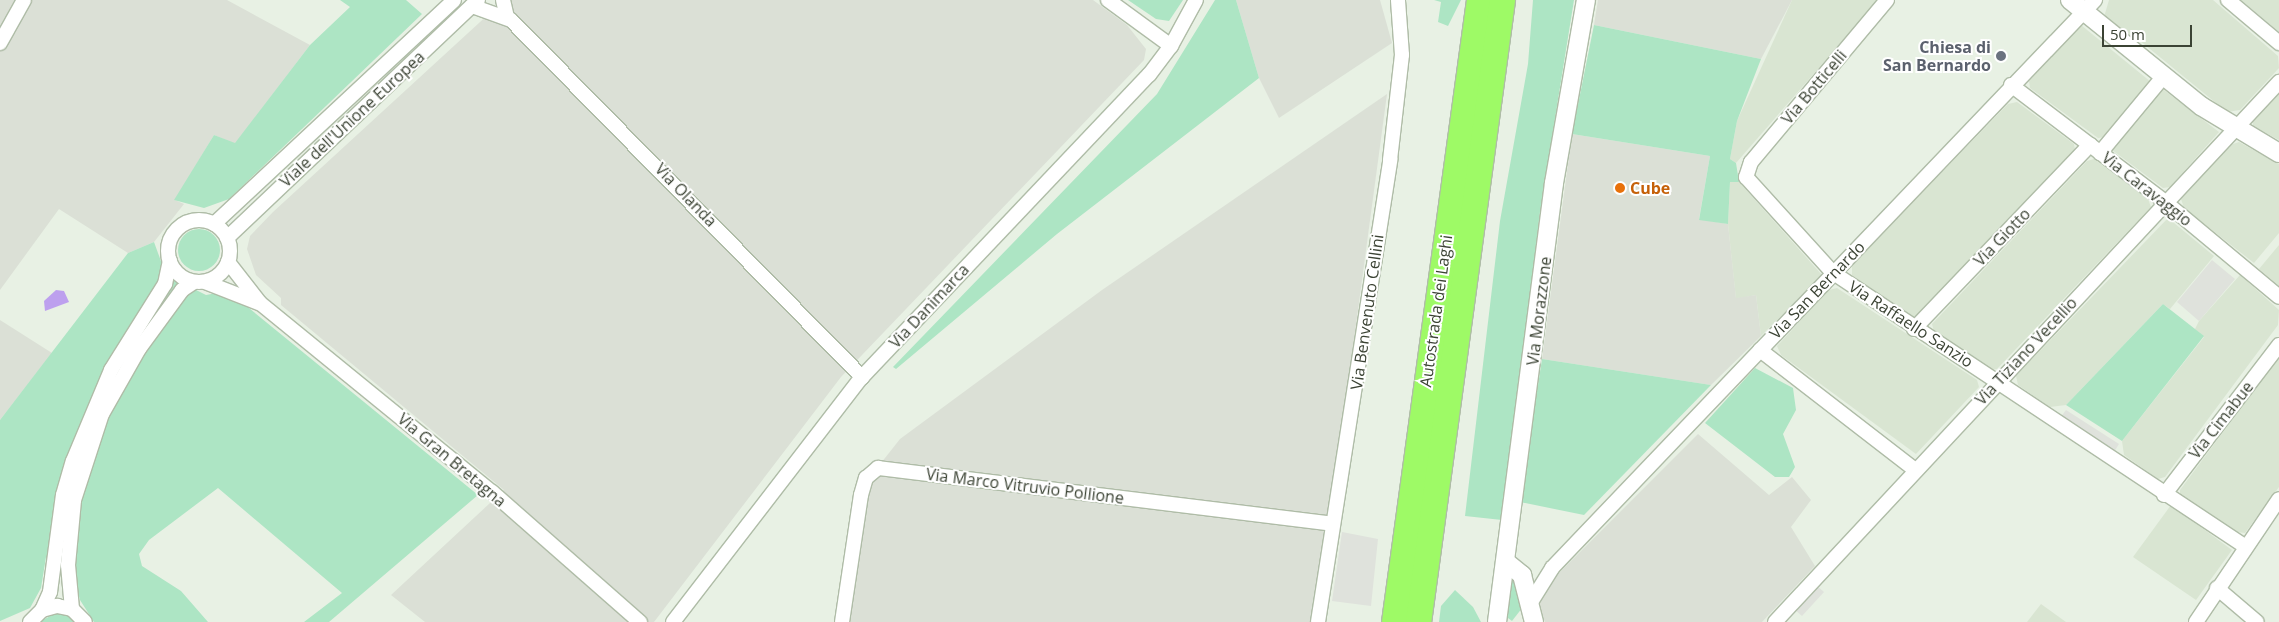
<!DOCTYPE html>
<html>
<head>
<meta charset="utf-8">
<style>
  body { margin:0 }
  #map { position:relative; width:2279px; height:622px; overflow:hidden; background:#e8f1e4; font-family:"Open Sans",sans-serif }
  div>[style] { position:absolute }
  .residential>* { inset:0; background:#d9e5d2 }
  .industrial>* { inset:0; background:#dbe0d6 }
  .green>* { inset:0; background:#ade5c4 }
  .round { border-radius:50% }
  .parking>* { inset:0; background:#dfe2dc }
  .water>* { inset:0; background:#bda0ee }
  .roads { filter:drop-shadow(1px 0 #afbca7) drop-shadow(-1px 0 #afbca7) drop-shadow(0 1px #afbca7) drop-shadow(0 -1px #afbca7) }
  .minor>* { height:14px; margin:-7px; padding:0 7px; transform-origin:7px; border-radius:7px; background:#fff }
  .minor>.ring { margin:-7px; padding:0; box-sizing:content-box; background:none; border:14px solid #fff; border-radius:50% }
  .tertiary>* { height:18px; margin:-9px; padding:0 9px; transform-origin:9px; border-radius:9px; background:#fff }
  .motorway>* { height:25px; margin:-12.5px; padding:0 12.5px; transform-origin:12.5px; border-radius:12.5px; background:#9efa66 }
  .dots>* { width:14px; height:14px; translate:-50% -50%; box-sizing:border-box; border:2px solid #fff; border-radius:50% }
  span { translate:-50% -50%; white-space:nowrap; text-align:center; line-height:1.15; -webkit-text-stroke:4px #fff; paint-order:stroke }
  .worship-label { font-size:16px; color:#5b616d; font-weight:700 }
  .right { translate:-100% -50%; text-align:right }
  .street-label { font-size:16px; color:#3b4334 }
  .food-label { font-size:16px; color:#c56008; font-weight:700 }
  .left { translate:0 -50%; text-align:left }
  .scale { position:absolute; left:2102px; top:25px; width:90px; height:22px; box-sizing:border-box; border:2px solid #3b4334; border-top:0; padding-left:6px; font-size:15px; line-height:18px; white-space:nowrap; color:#3b4334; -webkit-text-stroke:4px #fff; paint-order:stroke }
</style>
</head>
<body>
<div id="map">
  <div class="residential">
    <i style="clip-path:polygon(1792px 0,1878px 0,1736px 163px,1730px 159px,1737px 121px)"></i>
    <i style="clip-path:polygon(2109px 0,2213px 0,2278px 56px,2279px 68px,2240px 110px,2227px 112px,2139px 40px,2134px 41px,2104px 17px)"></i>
    <i style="clip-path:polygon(2241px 0,2279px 0,2279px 32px)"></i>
    <i style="clip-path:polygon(2081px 25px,2151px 82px,2105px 137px,2098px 138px,2030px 88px,2029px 81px)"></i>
    <i style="clip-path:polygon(2160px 87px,2219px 132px,2170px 187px,2163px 188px,2112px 150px)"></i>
    <i style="clip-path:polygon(2279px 90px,2279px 140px,2253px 126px,2253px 118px)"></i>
    <i style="clip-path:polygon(2017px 102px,2074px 144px,2075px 150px,1917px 316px,1909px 318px,1852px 275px,1852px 265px,2008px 104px)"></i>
    <i style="clip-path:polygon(2239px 142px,2279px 164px,2279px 233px,2254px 263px,2184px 208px,2181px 199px,2230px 145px)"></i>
    <i style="clip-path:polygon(2094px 159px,2148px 199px,2151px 207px,1997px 369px,1989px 370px,1935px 335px,1932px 324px,2087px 161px)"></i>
    <i style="clip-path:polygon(1730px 182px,1739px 182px,1822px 275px,1761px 336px,1756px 295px,1736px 299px,1728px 224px)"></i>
    <i style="clip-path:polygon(2168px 218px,2214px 256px,2170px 309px,2163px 304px,2066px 405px,2050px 407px,2018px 385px,2016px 376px)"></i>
    <i style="clip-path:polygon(2279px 245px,2279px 286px,2259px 269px)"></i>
    <i style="clip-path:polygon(2240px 275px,2279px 310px,2278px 325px,2165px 477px,2158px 479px,2124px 455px,2122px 441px,2204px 337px,2195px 329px,2199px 321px)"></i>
    <i style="clip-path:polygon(1837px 288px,1977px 380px,1979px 387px,1916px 454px,1781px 355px,1777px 346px,1829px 290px)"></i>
    <i style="clip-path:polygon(2279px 357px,2279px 487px,2245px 533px,2237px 532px,2180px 497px,2180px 490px)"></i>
    <i style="clip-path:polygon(2171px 505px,2232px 550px,2196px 600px,2133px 557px)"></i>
    <i style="clip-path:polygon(2041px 604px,2066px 622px,2027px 622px)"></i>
  </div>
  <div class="industrial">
    <i style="clip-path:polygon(0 0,227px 0,310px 45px,235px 144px,214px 135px,175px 200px,184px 204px,154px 242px,128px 253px,59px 209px,0 290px)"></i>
    <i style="clip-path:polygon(504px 0,1093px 0,1127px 25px,1146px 49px,1144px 60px,841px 377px,654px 622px,425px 622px,391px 595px,504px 490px,281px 305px,281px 298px,256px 275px,247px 249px,250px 236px,273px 212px)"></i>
    <i style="clip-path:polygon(1236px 0,1380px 0,1392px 43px,1279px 118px,1259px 78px)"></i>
    <i style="clip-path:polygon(1598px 0,1792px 0,1761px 59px,1594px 25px)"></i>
    <i style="clip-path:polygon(1387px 94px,1316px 622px,849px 622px,870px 477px,900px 439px,1102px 290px)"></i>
    <i style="clip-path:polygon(1572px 134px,1710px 156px,1699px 219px,1728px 224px,1736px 298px,1756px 295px,1761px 336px,1711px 385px,1542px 359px)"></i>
    <i style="clip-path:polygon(0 320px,52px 353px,0 420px)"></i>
    <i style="clip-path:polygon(1698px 434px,1769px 495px,1792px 477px,1811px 500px,1791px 527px,1815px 566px,1762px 622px,1545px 622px,1538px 606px,1542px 590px)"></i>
  </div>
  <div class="green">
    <i style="clip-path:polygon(340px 0,406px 0,422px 14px,229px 199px,204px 208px,174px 200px,214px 135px,235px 143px,310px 45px,350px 7px)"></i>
    <i style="clip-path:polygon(1128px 0,1183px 0,1169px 21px,1156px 19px)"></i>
    <i style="clip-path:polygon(1215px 0,1236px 0,1259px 78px,1057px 234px,896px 369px,893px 367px,1157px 94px)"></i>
    <i style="clip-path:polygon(1434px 0,1461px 0,1448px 26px,1438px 22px,1441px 2px)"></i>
    <i style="clip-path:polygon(1533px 0,1574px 0,1540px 212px,1502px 520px,1465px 516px,1500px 221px,1528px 64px)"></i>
    <i style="clip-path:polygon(1594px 25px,1761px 59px,1737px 121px,1730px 159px,1736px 163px,1739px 182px,1730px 182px,1728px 224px,1699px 220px,1710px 156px,1572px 134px)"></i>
    <i class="round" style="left:178px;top:229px;width:42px;height:42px"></i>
    <i style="clip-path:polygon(154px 242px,166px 275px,206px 295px,228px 291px,478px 495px,329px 622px,304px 622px,342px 593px,218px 488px,149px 540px,139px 554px,142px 566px,181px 591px,208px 622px,94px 622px,80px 600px,73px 575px,46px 557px,41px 588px,30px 608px,0 621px,0 420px,128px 253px)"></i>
    <i style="clip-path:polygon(2163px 304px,2204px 336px,2122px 441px,2066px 405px)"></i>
    <i style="clip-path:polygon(1542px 359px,1711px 385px,1584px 515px,1520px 502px)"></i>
    <i style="clip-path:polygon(1755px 368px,1793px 388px,1796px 410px,1783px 434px,1795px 467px,1789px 477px,1775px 477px,1705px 423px)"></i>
    <i style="clip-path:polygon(1515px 576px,1526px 603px,1512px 621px,1504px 615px,1509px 580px)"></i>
    <i style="clip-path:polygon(1455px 590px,1473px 607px,1481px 622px,1439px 622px,1441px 606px)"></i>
    <i style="clip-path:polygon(56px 613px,70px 616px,78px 622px,39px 622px)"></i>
  </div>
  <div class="parking">
    <i style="clip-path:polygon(2212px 260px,2235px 279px,2199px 321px,2177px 302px)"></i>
    <i style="clip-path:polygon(2066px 410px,2119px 444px,2114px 452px,2060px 418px)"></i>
    <i style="clip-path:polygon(1342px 532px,1378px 539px,1371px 606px,1332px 601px)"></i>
    <i style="clip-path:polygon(1816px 585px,1824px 592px,1802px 616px,1794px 609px)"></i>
  </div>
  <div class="water">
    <i style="clip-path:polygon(56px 290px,64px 291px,69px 302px,45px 311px,44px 301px)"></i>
  </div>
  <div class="roads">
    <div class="minor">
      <i style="left:503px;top:0;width:17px;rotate:77deg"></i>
      <i style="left:1108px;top:0;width:78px;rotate:36.1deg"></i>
      <i style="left:1887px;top:0;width:212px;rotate:130deg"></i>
      <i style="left:1751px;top:162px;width:16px;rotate:108deg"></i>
      <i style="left:1746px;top:177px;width:128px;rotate:47.8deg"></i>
      <i style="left:1832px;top:272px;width:497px;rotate:33.6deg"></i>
      <i style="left:2228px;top:0;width:67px;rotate:40.1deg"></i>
      <i style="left:472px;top:6px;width:41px;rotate:19.7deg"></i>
      <i style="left:511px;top:20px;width:501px;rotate:45.49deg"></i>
      <i style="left:0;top:43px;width:49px;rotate:-60.8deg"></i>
      <i style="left:2011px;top:85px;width:193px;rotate:37.2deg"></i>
      <i style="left:2165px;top:202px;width:148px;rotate:39.8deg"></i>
      <i style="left:2100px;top:153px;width:99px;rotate:-50.3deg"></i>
      <i class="ring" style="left:168px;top:220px;width:48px;height:48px"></i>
      <i style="left:214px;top:224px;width:328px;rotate:-43deg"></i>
      <i style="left:227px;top:238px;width:346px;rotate:-43.5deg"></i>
      <i style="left:228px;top:262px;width:52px;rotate:52deg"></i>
      <i style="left:260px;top:303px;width:299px;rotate:39.2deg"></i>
      <i style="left:492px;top:492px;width:197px;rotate:41.3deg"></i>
      <i style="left:205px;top:282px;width:58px;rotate:21.3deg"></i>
      <i style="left:1914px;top:329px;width:255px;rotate:-46.3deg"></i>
      <i style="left:1760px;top:350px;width:195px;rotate:37.7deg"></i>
      <i style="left:2164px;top:495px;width:189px;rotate:-52.5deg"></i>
      <i style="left:2217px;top:588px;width:52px;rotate:40.4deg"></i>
      <i style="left:1531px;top:602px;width:40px;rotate:-58deg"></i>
      <i style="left:1552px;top:568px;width:786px;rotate:-46.29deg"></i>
      <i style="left:72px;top:609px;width:44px;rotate:-95.2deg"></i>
      <i style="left:68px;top:565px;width:65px;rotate:-84.7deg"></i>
      <i style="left:74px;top:500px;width:90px;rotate:-72deg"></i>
      <i style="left:102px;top:414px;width:75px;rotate:-60.4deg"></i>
      <i style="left:139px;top:349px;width:73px;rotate:-53.9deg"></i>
      <i style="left:182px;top:290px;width:14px;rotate:-34deg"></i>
      <i style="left:42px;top:610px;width:20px;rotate:-66deg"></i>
      <i style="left:50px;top:592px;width:98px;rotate:-82.4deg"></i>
      <i style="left:63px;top:495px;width:35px;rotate:-74deg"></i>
      <i style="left:73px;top:461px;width:99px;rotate:-67.3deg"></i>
      <i style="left:111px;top:370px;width:102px;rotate:-57.9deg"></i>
      <i style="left:165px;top:284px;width:24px;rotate:-78deg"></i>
      <i style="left:30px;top:622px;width:17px;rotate:-45deg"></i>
      <i style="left:42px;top:610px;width:16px;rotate:-15deg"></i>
      <i style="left:57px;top:606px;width:15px;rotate:11deg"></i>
      <i style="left:72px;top:609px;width:18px;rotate:45deg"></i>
      <i style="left:673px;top:622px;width:309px;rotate:-52.4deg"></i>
      <i style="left:862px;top:377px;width:417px;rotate:-46.5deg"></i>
      <i style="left:1149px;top:75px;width:36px;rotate:-53deg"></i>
      <i style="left:1171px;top:46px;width:52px;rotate:-61.5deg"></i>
      <i style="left:842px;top:622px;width:128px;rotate:-81.5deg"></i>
      <i style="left:861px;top:495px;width:18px;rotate:-74deg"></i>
      <i style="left:866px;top:478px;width:16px;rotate:-40deg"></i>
      <i style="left:878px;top:468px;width:457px;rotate:7deg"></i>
      <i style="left:1318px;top:622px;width:468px;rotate:-81.1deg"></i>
      <i style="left:1390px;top:160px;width:106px;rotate:-83.5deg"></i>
      <i style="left:1402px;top:55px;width:55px;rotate:-94.2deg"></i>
      <i style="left:1775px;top:622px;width:739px;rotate:-46.97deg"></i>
      <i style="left:2196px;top:622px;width:148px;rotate:-56deg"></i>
    </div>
    <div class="tertiary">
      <i style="left:2070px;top:0;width:169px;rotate:39deg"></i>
      <i style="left:2201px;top:106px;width:91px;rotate:31.1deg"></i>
      <i style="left:1506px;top:562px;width:21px;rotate:39deg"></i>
      <i style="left:1522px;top:575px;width:49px;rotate:75.7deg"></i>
      <i style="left:1497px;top:622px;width:443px;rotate:-82.6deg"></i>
      <i style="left:1554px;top:183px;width:186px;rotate:-80.1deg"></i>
    </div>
    <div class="motorway">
      <i style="left:1394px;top:622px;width:628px;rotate:-82.22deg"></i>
      <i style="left:1418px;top:622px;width:628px;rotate:-82.31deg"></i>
    </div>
  </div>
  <div class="dots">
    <i style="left:2001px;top:56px;background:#6b7280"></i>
    <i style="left:1620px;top:188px;background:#e8710a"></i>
  </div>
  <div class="worship-label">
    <span class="right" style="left:1991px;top:56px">Chiesa di<br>San Bernardo</span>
  </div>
  <div class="street-label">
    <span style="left:1814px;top:87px;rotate:-50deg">Via Botticelli</span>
    <span style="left:352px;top:119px;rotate:-43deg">Viale dell'Unione Europea</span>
    <span style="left:2147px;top:189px;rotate:38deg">Via Caravaggio</span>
    <span style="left:686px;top:195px;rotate:46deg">Via Olanda</span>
    <span style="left:2002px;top:237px;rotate:-46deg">Via Giotto</span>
    <span style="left:1817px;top:290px;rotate:-46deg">Via San Bernardo</span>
    <span style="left:929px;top:306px;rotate:-47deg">Via Danimarca</span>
    <span style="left:1436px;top:311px;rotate:-82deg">Autostrada dei Laghi</span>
    <span style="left:1539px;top:311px;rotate:-83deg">Via Morazzone</span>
    <span style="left:1367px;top:312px;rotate:-82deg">Via Benvenuto Cellini</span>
    <span style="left:1911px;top:324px;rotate:33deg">Via Raffaello Sanzio</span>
    <span style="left:2026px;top:351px;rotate:-47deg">Via Tiziano Vecellio</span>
    <span style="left:2221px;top:420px;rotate:-52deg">Via Cimabue</span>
    <span style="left:452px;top:460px;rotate:40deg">Via Gran Bretagna</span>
    <span style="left:1025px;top:486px;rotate:7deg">Via Marco Vitruvio Pollione</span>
  </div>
  <div class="food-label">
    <span class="left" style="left:1630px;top:188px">Cube</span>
  </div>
  <div class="scale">50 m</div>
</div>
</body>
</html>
